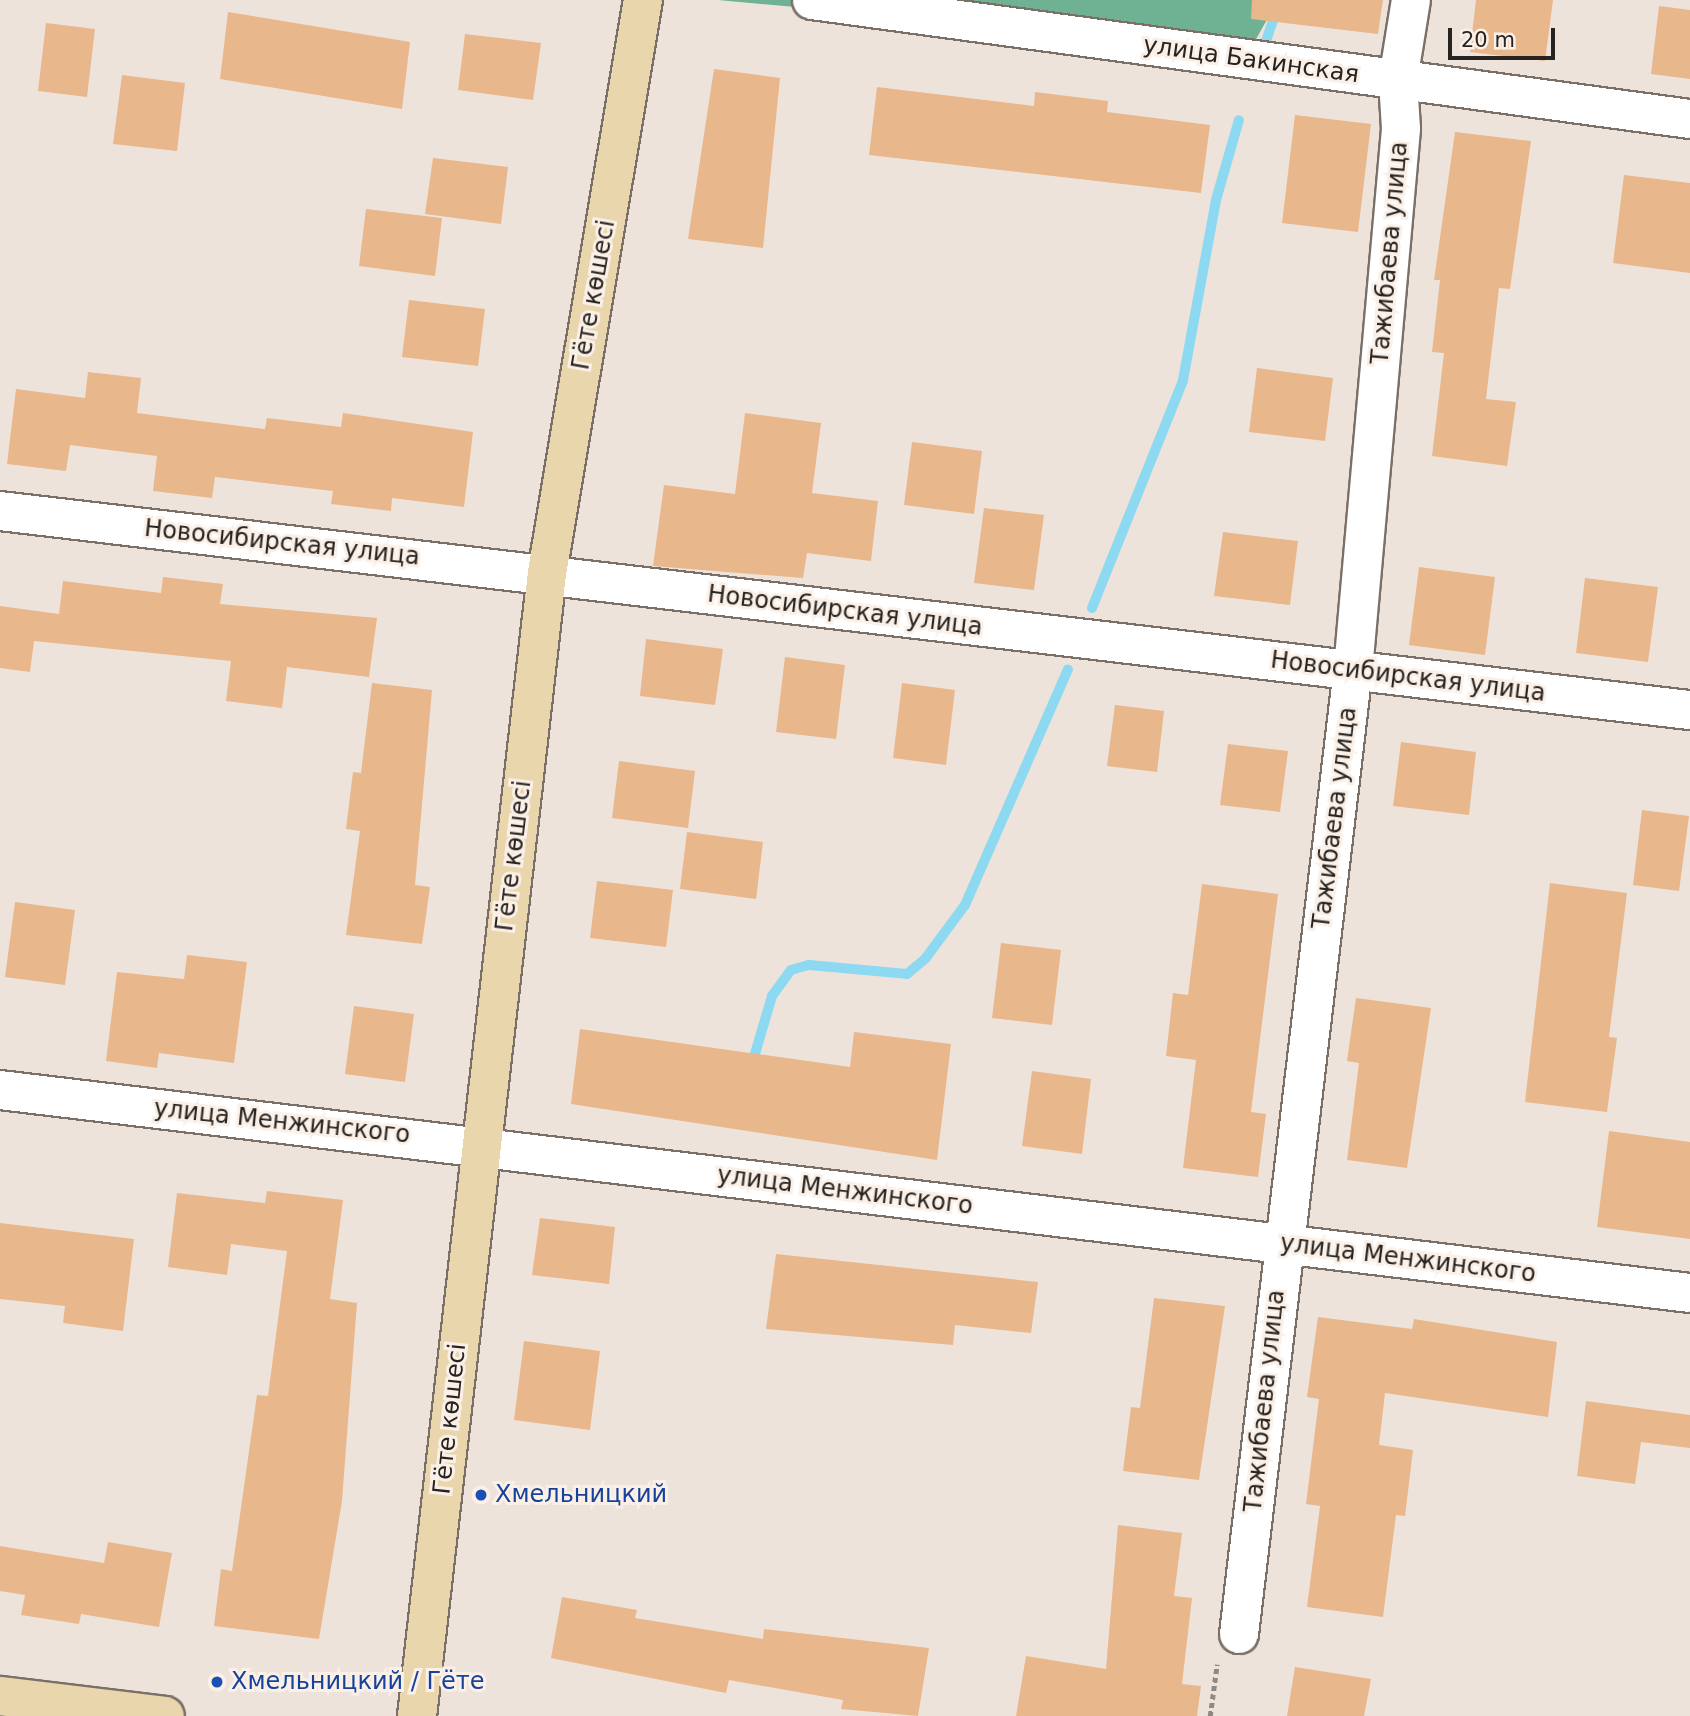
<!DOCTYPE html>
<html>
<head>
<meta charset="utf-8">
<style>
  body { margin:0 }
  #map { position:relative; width:1690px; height:1716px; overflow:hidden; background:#eee3da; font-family:"DejaVu Sans",sans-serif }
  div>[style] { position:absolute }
  .forest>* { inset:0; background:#6eb193 }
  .stream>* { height:10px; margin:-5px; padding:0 5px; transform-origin:5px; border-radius:5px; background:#8dd9f1 }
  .building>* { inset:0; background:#e9b78c }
  .path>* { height:4.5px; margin-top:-2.25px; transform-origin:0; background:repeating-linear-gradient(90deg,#908882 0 5px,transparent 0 8.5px) }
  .roads { filter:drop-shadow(2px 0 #7a7068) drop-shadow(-2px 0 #7a7068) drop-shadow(0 2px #7a7068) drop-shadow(0 -2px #7a7068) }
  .minor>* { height:38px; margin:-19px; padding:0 19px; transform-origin:19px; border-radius:19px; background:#fff }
  .major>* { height:38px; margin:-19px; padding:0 19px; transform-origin:19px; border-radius:19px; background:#ead6ad }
  .dots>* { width:19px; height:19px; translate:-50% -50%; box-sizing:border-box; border:4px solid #fbf0e7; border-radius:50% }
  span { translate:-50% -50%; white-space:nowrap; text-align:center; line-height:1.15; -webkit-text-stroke:6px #fbf0e7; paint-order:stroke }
  .street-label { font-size:24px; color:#272320 }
  .transit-label { font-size:24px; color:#164399 }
  .left { translate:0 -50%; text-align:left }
  .scale { position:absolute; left:1448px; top:28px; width:107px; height:32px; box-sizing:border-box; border:4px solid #272320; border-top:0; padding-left:9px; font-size:21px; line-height:24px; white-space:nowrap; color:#272320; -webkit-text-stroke:5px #fbf0e7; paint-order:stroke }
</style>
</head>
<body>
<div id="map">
  <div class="forest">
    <i style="clip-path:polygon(718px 0,1278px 0,1251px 48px)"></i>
  </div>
  <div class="stream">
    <i style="left:1265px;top:44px;width:46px;rotate:-71.2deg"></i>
    <i style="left:1092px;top:608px;width:245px;rotate:-68.2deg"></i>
    <i style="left:1183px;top:380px;width:183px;rotate:-79.6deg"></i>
    <i style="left:1216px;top:200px;width:83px;rotate:-74deg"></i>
    <i style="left:752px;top:1064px;width:71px;rotate:-73.6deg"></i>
    <i style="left:772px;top:996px;width:32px;rotate:-54deg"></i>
    <i style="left:791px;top:970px;width:19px;rotate:-16deg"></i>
    <i style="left:809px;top:965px;width:98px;rotate:5.2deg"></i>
    <i style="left:907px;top:974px;width:23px;rotate:-40deg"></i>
    <i style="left:925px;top:959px;width:67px;rotate:-53.5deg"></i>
    <i style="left:965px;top:905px;width:257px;rotate:-66.4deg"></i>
  </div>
  <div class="building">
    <i style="clip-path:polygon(1252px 0,1383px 0,1378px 34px,1251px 19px)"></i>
    <i style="clip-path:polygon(1476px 0,1553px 0,1545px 61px,1470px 52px)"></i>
    <i style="clip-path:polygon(1659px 6px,1690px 10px,1690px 79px,1651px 74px)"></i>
    <i style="clip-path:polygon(228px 12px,410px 42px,402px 109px,220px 79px)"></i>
    <i style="clip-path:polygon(46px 23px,95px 29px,87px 97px,38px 91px)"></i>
    <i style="clip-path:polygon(465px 34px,541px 43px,533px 100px,458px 90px)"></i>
    <i style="clip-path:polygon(714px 69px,780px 78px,763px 248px,688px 239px)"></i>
    <i style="clip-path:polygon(122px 75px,185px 83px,177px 151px,113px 144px)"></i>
    <i style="clip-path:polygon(877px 87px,1034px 106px,1035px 92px,1108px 101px,1107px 112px,1210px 125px,1201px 193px,869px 155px)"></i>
    <i style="clip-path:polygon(1295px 115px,1371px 124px,1358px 232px,1282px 223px)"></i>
    <i style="clip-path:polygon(1455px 132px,1531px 141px,1510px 289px,1499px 288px,1486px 399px,1516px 402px,1507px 466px,1432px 456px,1444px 353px,1432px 352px,1440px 280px,1434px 280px)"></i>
    <i style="clip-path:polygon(433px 158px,508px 167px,501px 224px,425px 214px)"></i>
    <i style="clip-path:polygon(1624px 175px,1690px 183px,1690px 273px,1613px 263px)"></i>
    <i style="clip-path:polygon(366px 209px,442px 218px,435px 276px,359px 266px)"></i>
    <i style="clip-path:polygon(409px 300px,485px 309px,478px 366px,402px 357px)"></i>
    <i style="clip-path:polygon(1257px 368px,1333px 378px,1325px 441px,1249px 432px)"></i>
    <i style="clip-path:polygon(88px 372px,141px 378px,137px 413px,265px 429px,267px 418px,341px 427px,343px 413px,473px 432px,464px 507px,392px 498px,391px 511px,331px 504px,333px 491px,215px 477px,212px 498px,153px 491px,157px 456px,70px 445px,66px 471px,7px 464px,16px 389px,85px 398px)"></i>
    <i style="clip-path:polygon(745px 413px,821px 423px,812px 493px,878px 501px,871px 561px,807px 553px,803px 578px,653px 566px,664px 485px,735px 494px)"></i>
    <i style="clip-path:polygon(912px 442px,982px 451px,974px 514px,904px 505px)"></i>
    <i style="clip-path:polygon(984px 508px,1044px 515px,1034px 590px,974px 583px)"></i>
    <i style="clip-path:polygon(1223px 532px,1298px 541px,1290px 605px,1214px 596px)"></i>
    <i style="clip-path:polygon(1419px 567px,1495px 577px,1485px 655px,1409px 645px)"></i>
    <i style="clip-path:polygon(163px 577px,223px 584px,220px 604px,377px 618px,369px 677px,287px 667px,282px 708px,226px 701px,231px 661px,34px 641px,30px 672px,0 668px,0 606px,59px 614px,63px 581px,161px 593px)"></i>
    <i style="clip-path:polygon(1585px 578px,1658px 587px,1648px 662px,1576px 653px)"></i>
    <i style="clip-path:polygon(646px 639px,723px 649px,715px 705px,640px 696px)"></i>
    <i style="clip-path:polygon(785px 657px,845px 665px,836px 739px,776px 732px)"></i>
    <i style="clip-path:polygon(372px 683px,432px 690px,415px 885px,430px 887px,422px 944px,346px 935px,360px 831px,346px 829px,353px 772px,361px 773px)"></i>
    <i style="clip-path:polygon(902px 683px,955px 690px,946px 765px,893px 758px)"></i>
    <i style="clip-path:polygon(1115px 705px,1164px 711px,1157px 772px,1107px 766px)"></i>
    <i style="clip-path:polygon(1401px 742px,1476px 752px,1469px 815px,1393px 806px)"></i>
    <i style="clip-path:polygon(1228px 744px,1288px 751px,1280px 812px,1220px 805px)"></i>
    <i style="clip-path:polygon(619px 761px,695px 771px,688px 828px,612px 818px)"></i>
    <i style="clip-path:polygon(1642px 810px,1689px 816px,1679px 891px,1633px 885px)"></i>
    <i style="clip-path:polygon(687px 832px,763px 842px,756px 899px,680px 889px)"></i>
    <i style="clip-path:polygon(597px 881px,673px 890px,666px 947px,590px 938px)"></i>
    <i style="clip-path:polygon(1550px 883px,1627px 893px,1609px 1037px,1617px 1038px,1607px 1112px,1525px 1102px)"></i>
    <i style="clip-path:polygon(1202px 884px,1278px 894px,1251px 1112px,1266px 1114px,1258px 1177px,1183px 1168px,1196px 1060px,1166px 1056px,1173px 993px,1188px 995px)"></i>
    <i style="clip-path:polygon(15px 902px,75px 910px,65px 985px,5px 977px)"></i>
    <i style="clip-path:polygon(1001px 943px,1061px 950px,1052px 1025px,992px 1018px)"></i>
    <i style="clip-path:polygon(187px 955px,247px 962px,234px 1063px,159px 1053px,157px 1068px,106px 1061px,117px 972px,184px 979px)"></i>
    <i style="clip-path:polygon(1356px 998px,1431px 1008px,1407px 1168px,1347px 1160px,1359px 1063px,1347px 1061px)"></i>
    <i style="clip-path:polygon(354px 1006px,414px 1014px,405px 1082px,345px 1074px)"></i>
    <i style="clip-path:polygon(580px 1029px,850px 1067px,854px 1032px,951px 1044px,937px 1160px,571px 1104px)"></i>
    <i style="clip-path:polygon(1032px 1071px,1091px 1079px,1082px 1154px,1022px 1146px)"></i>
    <i style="clip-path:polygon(1609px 1131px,1690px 1142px,1690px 1239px,1597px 1227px)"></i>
    <i style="clip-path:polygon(267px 1191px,343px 1200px,330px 1299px,357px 1303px,342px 1501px,319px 1639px,214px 1626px,221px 1569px,232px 1571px,257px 1395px,268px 1396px,287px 1251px,231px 1244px,227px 1275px,168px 1267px,177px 1193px,265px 1203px)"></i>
    <i style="clip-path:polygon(540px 1218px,615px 1227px,609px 1284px,532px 1275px)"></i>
    <i style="clip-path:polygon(0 1223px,134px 1239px,123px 1331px,63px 1323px,65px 1306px,0 1299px)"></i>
    <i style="clip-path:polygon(776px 1254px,1038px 1282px,1031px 1333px,955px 1325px,953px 1345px,766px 1329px)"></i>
    <i style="clip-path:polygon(1154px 1298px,1225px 1306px,1199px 1480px,1123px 1471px,1131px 1407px,1140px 1408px)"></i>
    <i style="clip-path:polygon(1318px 1317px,1412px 1329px,1414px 1319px,1557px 1342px,1548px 1417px,1385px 1393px,1379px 1445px,1413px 1450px,1405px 1516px,1396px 1515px,1383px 1617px,1307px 1607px,1320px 1506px,1306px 1504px,1319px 1399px,1307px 1397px)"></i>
    <i style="clip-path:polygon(524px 1341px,600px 1351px,590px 1430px,514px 1420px)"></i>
    <i style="clip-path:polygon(1586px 1401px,1690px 1415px,1690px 1448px,1641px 1442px,1635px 1484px,1577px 1476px)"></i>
    <i style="clip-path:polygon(1118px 1525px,1182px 1533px,1174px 1596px,1192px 1598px,1182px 1684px,1201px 1686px,1197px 1716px,1016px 1716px,1026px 1656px,1106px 1669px)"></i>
    <i style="clip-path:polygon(108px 1542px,172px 1553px,159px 1627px,81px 1614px,79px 1624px,21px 1615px,25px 1595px,0 1591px,0 1546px,104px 1563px)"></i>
    <i style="clip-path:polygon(562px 1597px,637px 1610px,635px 1618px,763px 1639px,764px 1629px,929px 1648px,918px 1716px,841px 1709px,843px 1700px,729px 1680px,726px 1693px,551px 1658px)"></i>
    <i style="clip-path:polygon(1295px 1667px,1371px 1679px,1364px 1716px,1287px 1716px)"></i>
  </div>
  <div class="path">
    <i style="left:1210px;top:1716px;width:52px;rotate:-82.3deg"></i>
  </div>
  <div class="roads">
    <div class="minor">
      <i style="left:812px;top:0;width:886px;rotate:7.72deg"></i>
      <i style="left:0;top:511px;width:1702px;rotate:6.72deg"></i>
      <i style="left:0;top:1090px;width:1702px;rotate:6.85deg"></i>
      <i style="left:1239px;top:1634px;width:971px;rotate:-83.26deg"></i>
      <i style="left:1353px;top:670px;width:543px;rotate:-84.93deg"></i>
      <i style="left:1401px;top:129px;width:49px;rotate:-93.5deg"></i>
      <i style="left:1398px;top:80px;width:81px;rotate:-80.8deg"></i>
    </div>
    <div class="major">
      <i style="left:0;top:1696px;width:166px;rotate:6.9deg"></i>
      <i style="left:417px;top:1716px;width:1150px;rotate:-83.51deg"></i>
      <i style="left:547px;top:573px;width:581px;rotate:-80.49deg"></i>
    </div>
  </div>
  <div class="dots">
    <i style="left:481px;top:1495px;background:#1a4fb4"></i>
    <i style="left:217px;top:1682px;background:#1a4fb4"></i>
  </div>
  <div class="street-label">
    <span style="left:1251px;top:60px;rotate:8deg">улица Бакинская</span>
    <span style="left:1390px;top:253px;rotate:-85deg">Тажибаева улица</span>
    <span style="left:594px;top:295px;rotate:-80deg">Гёте көшесі</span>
    <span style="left:282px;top:543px;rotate:6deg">Новосибирская улица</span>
    <span style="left:845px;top:611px;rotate:7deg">Новосибирская улица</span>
    <span style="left:1408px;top:677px;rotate:7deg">Новосибирская улица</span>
    <span style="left:1335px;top:818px;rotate:-83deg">Тажибаева улица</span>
    <span style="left:514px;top:856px;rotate:-83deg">Гёте көшесі</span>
    <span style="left:282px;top:1122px;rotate:6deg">улица Менжинского</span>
    <span style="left:845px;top:1191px;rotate:7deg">улица Менжинского</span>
    <span style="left:1408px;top:1259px;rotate:7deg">улица Менжинского</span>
    <span style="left:1265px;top:1401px;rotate:-84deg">Тажибаева улица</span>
    <span style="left:450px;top:1419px;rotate:-84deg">Гёте көшесі</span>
  </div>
  <div class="transit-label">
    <span class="left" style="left:495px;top:1495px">Хмельницкий</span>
    <span class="left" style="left:231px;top:1682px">Хмельницкий / Гёте</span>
  </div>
  <div class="scale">20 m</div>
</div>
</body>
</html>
